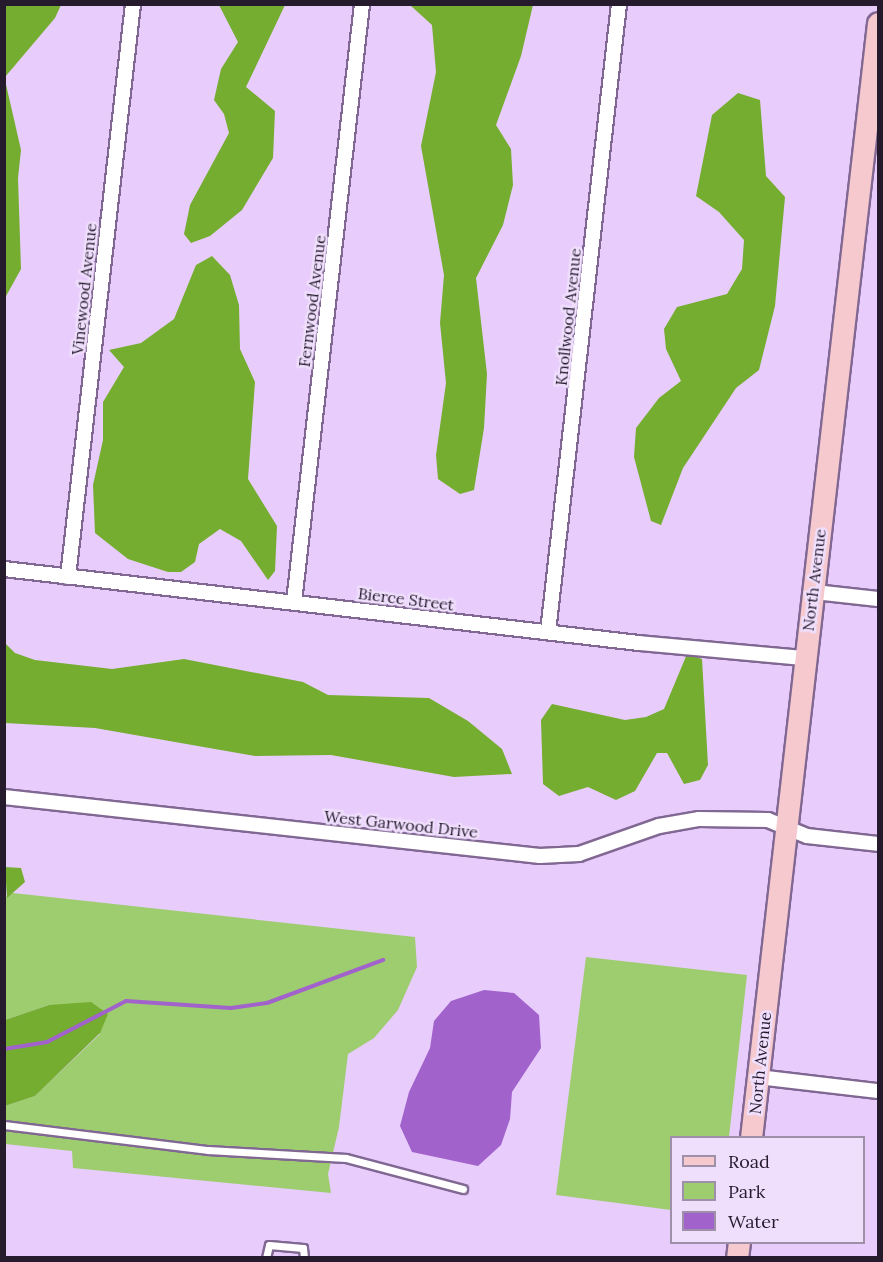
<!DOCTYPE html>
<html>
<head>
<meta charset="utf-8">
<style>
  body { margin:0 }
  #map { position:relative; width:883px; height:1262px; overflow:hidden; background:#e8ccfc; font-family:Lora,serif }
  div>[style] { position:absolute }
  .green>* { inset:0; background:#9ecd70 }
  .forest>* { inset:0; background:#74ad2f }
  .water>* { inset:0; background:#a262cb }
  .stream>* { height:4px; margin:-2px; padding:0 2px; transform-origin:2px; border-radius:2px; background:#a262cb }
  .roads { filter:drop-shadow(2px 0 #816893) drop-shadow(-2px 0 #816893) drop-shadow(0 2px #816893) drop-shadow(0 -2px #816893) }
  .lane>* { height:7px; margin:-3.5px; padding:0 3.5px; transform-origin:3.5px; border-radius:3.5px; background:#fff }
  .street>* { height:14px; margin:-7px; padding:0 7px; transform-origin:7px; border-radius:7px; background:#fff }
  .primary>* { height:21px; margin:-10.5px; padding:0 10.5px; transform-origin:10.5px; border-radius:10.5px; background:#f6c9ce }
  span { translate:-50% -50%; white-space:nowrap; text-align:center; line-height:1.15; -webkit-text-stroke:5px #efdefc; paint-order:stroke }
  .street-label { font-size:16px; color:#251b2d }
  .frame { position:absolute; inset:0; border:6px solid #251b2d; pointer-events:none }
  .legend { position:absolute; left:670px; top:1136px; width:195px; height:108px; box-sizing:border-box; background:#efdefc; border:2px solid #9e90a9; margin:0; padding:8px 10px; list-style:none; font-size:18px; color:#251b2d }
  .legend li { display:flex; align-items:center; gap:12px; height:30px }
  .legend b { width:30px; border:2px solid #9e90a9 }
</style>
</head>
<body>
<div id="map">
  <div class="green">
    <i style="clip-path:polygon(13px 893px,415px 937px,417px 967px,398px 1010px,374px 1038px,348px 1054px,339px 1127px,328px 1174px,331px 1193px,73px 1168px,72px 1151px,5px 1144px,5px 1106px,35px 1096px,100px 1034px,49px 1005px,5px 1020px,4px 898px)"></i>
    <i style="clip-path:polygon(586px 957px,747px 975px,729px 1137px,672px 1138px,671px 1210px,556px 1195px)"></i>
  </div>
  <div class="forest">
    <i style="clip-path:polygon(5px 4px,61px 5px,55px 18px,5px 77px)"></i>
    <i style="clip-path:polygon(219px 5px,285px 5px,246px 87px,275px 111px,273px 158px,242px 210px,210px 236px,191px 243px,184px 234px,190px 205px,229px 133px,224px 114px,214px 100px,221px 69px,238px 42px)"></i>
    <i style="clip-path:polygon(410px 5px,533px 5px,521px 56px,496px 125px,511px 149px,513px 185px,503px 225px,476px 278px,487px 374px,484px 428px,474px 490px,460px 494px,438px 479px,436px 455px,446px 383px,440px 323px,444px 275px,421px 146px,436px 72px,432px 25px)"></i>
    <i style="clip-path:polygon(5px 80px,21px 150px,18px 178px,21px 269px,5px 298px)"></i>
    <i style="clip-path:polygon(738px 93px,760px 100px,766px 176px,785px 197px,775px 306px,759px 370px,736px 388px,683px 468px,661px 525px,651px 521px,634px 457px,636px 428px,659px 398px,681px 381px,666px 349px,664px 329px,677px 307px,727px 294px,742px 269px,744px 240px,719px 212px,696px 196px,712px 115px)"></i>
    <i style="clip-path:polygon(212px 256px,230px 275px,239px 305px,240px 349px,255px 382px,248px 479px,277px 526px,275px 571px,268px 580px,241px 541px,220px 529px,199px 544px,195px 562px,181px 572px,168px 572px,128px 559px,95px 533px,93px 485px,103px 440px,103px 402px,124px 367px,109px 350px,141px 343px,174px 319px,196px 265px)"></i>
    <i style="clip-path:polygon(4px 642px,15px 653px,35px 660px,112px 669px,184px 659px,303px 682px,328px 695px,429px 698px,468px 721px,502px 749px,512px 774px,454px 777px,331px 755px,255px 756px,95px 728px,5px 723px)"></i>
    <i style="clip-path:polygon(687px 654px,702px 659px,708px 765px,700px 780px,684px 784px,667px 753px,657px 753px,635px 791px,616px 800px,588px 787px,559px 796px,543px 784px,541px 720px,552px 704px,625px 720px,646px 717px,664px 709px)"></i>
    <i style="clip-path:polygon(5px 867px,21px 868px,25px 882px,7px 898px)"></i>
    <i style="clip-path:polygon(91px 1002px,108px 1014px,100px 1033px,35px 1096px,5px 1106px,5px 1020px,49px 1005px)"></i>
  </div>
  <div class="water">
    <i style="clip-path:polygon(484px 990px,514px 993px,539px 1015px,541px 1048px,512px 1092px,510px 1119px,501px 1145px,478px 1166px,412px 1152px,400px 1126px,409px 1092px,430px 1048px,434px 1021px,451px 1001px)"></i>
  </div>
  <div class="stream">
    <i style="left:4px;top:1049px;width:44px;rotate:-9.2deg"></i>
    <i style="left:47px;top:1042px;width:89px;rotate:-27.4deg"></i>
    <i style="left:126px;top:1001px;width:105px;rotate:3.8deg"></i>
    <i style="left:231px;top:1008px;width:36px;rotate:-8deg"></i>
    <i style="left:267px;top:1003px;width:124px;rotate:-20.3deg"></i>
  </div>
  <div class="roads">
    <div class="lane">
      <i style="left:4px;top:1125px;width:206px;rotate:7deg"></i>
      <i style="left:208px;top:1150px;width:138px;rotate:3.3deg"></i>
      <i style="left:346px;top:1158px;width:121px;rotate:14.8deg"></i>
      <i style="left:266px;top:1258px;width:13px;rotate:-77deg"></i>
      <i style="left:269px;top:1245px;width:34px;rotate:5deg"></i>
      <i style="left:303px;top:1248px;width:10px;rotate:84deg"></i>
    </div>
    <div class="street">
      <i style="left:4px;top:569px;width:639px;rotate:6.65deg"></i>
      <i style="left:639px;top:643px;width:166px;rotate:5.2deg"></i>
      <i style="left:68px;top:577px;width:577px;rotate:-83.53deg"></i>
      <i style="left:815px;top:592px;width:63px;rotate:6.3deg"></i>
      <i style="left:294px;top:602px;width:602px;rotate:-83.51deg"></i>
      <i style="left:548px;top:632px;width:632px;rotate:-83.55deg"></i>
      <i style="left:4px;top:797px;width:539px;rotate:6.28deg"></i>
      <i style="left:540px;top:856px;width:39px;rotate:-3deg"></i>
      <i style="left:579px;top:854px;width:85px;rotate:-19.3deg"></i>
      <i style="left:659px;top:826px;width:41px;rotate:-9.9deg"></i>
      <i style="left:699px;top:819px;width:69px;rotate:0.8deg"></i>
      <i style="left:768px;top:820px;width:42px;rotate:22.3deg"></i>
      <i style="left:807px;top:836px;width:71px;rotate:6.4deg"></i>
      <i style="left:758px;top:1077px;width:121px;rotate:6.7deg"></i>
    </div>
    <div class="primary">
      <i style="left:751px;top:1138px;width:1122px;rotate:-83.5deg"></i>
      <i style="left:737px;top:1258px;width:16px;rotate:-83deg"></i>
    </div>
  </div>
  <div class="street-label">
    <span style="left:84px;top:289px;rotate:-84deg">Vinewood Avenue</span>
    <span style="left:312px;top:301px;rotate:-83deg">Fernwood Avenue</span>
    <span style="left:568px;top:317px;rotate:-84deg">Knollwood Avenue</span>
    <span style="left:814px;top:580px;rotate:-83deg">North Avenue</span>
    <span style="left:406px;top:599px;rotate:7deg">Bierce Street</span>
    <span style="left:401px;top:824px;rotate:6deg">West Garwood Drive</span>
    <span style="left:760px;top:1063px;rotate:-84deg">North Avenue</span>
  </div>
  <div class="frame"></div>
  <ul class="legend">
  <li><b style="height:8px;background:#f6c9ce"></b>Road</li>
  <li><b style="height:16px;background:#9ecd70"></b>Park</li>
  <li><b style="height:16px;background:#a262cb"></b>Water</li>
  </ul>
</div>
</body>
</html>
